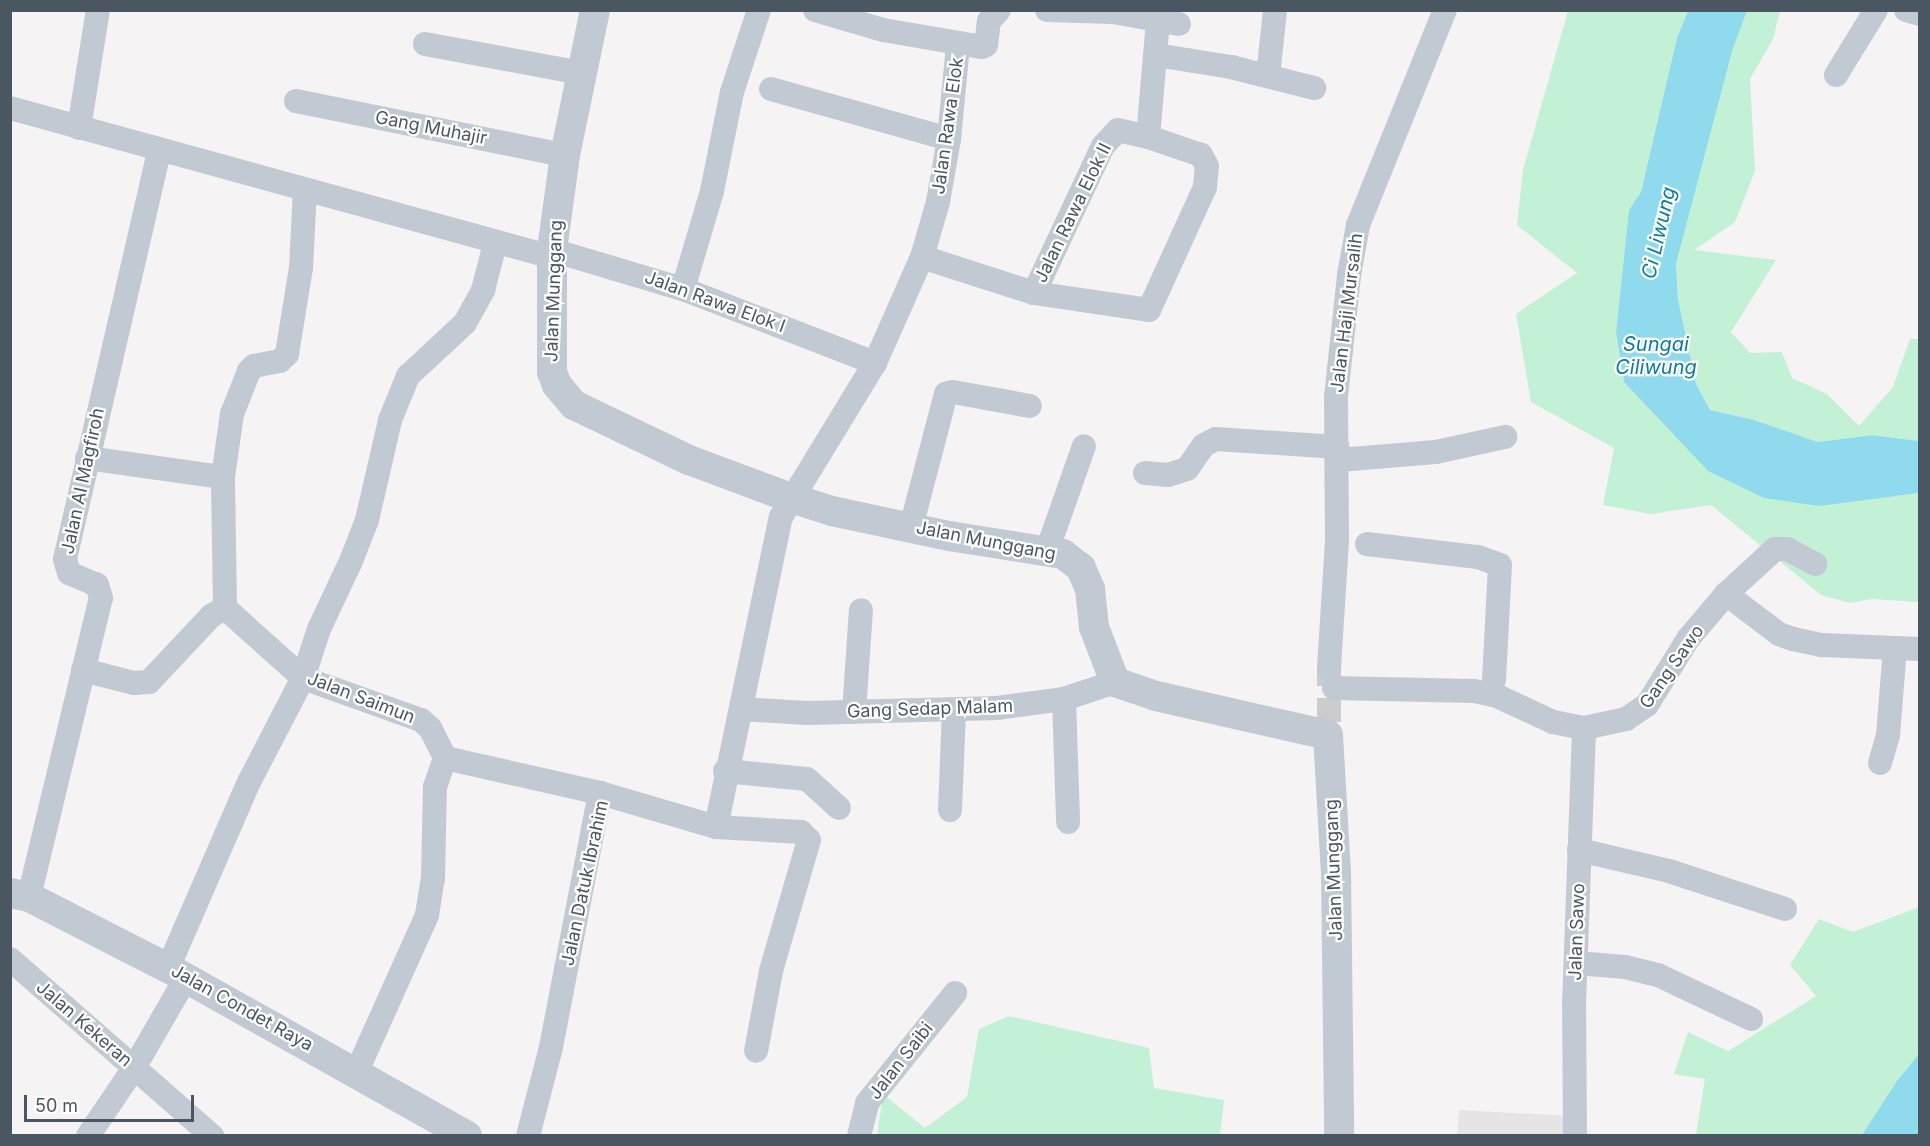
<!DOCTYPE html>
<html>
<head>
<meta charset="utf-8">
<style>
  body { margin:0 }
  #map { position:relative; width:1930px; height:1146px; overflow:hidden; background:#f5f3f3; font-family:Inter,sans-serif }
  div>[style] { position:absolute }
  .education>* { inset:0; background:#e6e4e5 }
  .green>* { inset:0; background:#c3f1d5 }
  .water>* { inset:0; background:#90daee }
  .minor-tunnel>* { height:24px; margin-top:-12px; transform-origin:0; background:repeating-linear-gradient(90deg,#caccce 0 24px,transparent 0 36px) }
  .minor>* { height:24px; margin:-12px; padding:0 12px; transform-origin:12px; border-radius:12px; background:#c1cad2 }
  .tertiary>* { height:30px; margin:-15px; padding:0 15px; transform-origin:15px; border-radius:15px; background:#c1cad2 }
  span { translate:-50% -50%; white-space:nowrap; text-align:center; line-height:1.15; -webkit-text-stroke:4.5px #fff; paint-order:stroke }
  .street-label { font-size:18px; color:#4a5661 }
  .water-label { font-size:20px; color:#0c7c9b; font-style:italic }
  .frame { position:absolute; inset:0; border:12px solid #4a5661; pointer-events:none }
  .scale { position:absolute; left:24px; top:1095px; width:170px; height:27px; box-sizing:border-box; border:3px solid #4a5661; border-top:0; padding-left:8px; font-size:18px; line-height:21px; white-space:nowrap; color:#4a5661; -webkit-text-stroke:4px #fff; paint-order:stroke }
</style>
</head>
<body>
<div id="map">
  <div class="education">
    <i style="clip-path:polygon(1459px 1110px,1567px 1116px,1567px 1135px,1457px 1136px)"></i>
  </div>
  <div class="green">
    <i style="clip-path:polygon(1568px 11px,1688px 11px,1677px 38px,1641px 192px,1629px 210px,1616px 332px,1624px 381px,1708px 471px,1896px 496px,1919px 493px,1919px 602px,1871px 599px,1850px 603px,1821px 595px,1711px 505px,1650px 514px,1603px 505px,1614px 448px,1531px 402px,1516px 314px,1577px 273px,1517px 225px,1523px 170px)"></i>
    <i style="clip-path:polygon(1747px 11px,1780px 11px,1773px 39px,1750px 79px,1755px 171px,1735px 222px,1694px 250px,1776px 260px,1731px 332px,1750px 353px,1782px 352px,1792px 378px,1827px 394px,1859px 426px,1893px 387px,1910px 339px,1919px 339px,1919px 441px,1872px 435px,1818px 442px,1754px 420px,1710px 410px,1696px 384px,1678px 299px,1676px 264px,1733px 48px)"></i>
    <i style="clip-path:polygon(1919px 907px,1919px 1054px,1862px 1135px,1696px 1135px,1705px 1079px,1674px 1074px,1688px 1032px,1728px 1051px,1816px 996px,1790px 965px,1819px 919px,1853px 932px)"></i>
    <i style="clip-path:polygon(1009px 1016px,1149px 1048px,1154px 1088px,1224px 1100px,1220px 1135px,877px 1136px,883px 1094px,925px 1128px,967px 1097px,979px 1029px)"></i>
  </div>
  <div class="water">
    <i style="clip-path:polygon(1688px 11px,1747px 11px,1733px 48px,1676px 264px,1678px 299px,1696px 384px,1710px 410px,1754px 420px,1818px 442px,1872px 435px,1919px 441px,1919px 493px,1819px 506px,1764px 498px,1708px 471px,1624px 382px,1616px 332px,1629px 210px,1641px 192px,1677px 38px)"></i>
    <i style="clip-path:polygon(1919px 1054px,1919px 1135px,1862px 1135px,1897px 1081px)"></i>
  </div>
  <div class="minor-tunnel">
    <i style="left:1329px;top:722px;width:54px;rotate:-90deg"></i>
  </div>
  <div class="minor">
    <i style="left:815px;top:10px;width:71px;rotate:16.4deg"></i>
    <i style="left:883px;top:30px;width:100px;rotate:9.7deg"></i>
    <i style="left:982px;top:47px;width:4px;rotate:-27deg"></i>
    <i style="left:986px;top:45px;width:24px;rotate:-83deg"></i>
    <i style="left:989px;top:21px;width:15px;rotate:-48deg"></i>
    <i style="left:1047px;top:10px;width:66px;rotate:1.7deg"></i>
    <i style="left:1113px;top:12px;width:67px;rotate:10.3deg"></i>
    <i style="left:1906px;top:10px;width:15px;rotate:16deg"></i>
    <i style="left:425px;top:44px;width:160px;rotate:10.5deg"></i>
    <i style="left:1156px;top:55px;width:76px;rotate:9.1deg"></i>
    <i style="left:1231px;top:67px;width:86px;rotate:14.2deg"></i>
    <i style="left:1836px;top:75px;width:76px;rotate:-58.4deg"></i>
    <i style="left:1268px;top:76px;width:66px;rotate:-83.9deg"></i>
    <i style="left:771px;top:89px;width:185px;rotate:15.7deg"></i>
    <i style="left:296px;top:101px;width:274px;rotate:11.4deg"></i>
    <i style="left:10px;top:108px;width:562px;rotate:15.37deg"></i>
    <i style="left:79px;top:128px;width:120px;rotate:-80.9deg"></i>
    <i style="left:552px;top:250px;width:137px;rotate:16.6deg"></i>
    <i style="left:683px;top:289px;width:206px;rotate:21.1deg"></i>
    <i style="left:922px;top:257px;width:118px;rotate:17.8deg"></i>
    <i style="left:1034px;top:293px;width:162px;rotate:-64.9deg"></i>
    <i style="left:1103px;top:146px;width:22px;rotate:-47deg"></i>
    <i style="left:1118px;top:130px;width:31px;rotate:13deg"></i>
    <i style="left:1148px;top:137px;width:116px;rotate:-85.1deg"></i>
    <i style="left:683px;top:289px;width:102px;rotate:-73.5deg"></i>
    <i style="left:712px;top:191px;width:101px;rotate:-78.6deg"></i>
    <i style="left:732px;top:92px;width:86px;rotate:-71.8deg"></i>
    <i style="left:1034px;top:293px;width:116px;rotate:8.4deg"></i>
    <i style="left:1149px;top:310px;width:135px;rotate:-65.5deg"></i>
    <i style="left:1205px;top:187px;width:21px;rotate:-85deg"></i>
    <i style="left:1207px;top:166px;width:13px;rotate:-119deg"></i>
    <i style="left:1201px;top:155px;width:56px;rotate:-161.2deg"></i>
    <i style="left:87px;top:458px;width:137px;rotate:8deg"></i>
    <i style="left:1339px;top:460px;width:97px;rotate:-4.7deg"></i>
    <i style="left:1436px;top:452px;width:71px;rotate:-12.3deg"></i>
    <i style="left:1145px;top:473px;width:23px;rotate:5deg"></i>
    <i style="left:1168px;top:475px;width:20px;rotate:-18deg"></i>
    <i style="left:1187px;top:469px;width:29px;rotate:-55deg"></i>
    <i style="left:1204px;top:445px;width:13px;rotate:-27deg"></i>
    <i style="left:1216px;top:439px;width:122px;rotate:3.8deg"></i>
    <i style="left:911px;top:527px;width:138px;rotate:-75.3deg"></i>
    <i style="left:946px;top:394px;width:7px;rotate:-16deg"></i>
    <i style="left:953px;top:392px;width:78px;rotate:10.3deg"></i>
    <i style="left:1367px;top:544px;width:112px;rotate:6.7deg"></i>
    <i style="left:1478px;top:557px;width:23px;rotate:20deg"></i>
    <i style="left:1500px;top:565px;width:115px;rotate:93deg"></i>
    <i style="left:1047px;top:551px;width:111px;rotate:-70.6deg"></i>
    <i style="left:1726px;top:594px;width:67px;rotate:-42.6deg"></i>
    <i style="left:1775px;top:549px;width:12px"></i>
    <i style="left:1787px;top:549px;width:32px;rotate:28deg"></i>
    <i style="left:225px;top:608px;width:131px;rotate:-90.9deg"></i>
    <i style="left:223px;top:477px;width:64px;rotate:-81.9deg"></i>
    <i style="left:232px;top:414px;width:46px;rotate:-68.4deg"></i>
    <i style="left:249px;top:371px;width:7px;rotate:-45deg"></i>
    <i style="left:254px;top:366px;width:26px;rotate:-11deg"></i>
    <i style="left:280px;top:361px;width:10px;rotate:-45deg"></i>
    <i style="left:287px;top:354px;width:87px;rotate:-80.8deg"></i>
    <i style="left:301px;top:268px;width:78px;rotate:-87.1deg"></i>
    <i style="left:1329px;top:668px;width:126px;rotate:-86.4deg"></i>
    <i style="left:1337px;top:542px;width:145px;rotate:-90.4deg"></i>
    <i style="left:1336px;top:397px;width:123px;rotate:-83.9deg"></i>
    <i style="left:1349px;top:275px;width:51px;rotate:-79.8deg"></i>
    <i style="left:1358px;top:225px;width:232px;rotate:-68deg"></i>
    <i style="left:83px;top:670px;width:53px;rotate:14.3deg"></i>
    <i style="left:134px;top:683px;width:15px;rotate:-4deg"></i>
    <i style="left:149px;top:682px;width:91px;rotate:-46.8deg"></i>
    <i style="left:211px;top:616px;width:16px;rotate:-30deg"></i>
    <i style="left:225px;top:608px;width:105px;rotate:41.9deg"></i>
    <i style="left:303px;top:678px;width:125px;rotate:19.6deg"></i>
    <i style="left:421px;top:720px;width:12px;rotate:42deg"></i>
    <i style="left:430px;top:728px;width:34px;rotate:63deg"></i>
    <i style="left:445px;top:758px;width:159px;rotate:12.7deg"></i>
    <i style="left:1334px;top:688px;width:140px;rotate:1.2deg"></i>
    <i style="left:1474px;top:691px;width:24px;rotate:12deg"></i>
    <i style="left:1497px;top:696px;width:62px;rotate:24.9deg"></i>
    <i style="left:1553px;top:722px;width:32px;rotate:11deg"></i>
    <i style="left:1584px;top:728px;width:43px;rotate:-12.1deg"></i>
    <i style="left:1626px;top:719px;width:25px;rotate:-34deg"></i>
    <i style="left:1647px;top:705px;width:78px;rotate:-58.2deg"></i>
    <i style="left:1688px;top:639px;width:59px;rotate:-49.8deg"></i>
    <i style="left:1726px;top:594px;width:66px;rotate:37deg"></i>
    <i style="left:1779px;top:634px;width:15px;rotate:20deg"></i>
    <i style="left:1793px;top:639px;width:30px;rotate:12deg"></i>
    <i style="left:1822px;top:645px;width:98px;rotate:2.3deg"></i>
    <i style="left:1064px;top:699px;width:123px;rotate:88.1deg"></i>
    <i style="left:741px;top:709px;width:66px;rotate:3.5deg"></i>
    <i style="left:807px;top:713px;width:190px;rotate:-1.5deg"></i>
    <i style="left:997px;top:708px;width:68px;rotate:-7.7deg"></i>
    <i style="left:1064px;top:699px;width:54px;rotate:-18.4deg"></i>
    <i style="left:854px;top:712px;width:102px;rotate:-86.1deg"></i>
    <i style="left:1880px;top:763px;width:29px;rotate:-74deg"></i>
    <i style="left:1888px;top:735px;width:87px;rotate:-85.4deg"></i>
    <i style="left:725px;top:771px;width:82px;rotate:5.6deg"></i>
    <i style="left:807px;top:779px;width:43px;rotate:42.2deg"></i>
    <i style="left:950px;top:810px;width:99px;rotate:-87.7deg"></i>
    <i style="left:716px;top:827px;width:85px;rotate:3.4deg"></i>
    <i style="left:801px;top:832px;width:11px;rotate:45deg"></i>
    <i style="left:809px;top:840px;width:136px;rotate:106.2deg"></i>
    <i style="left:771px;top:971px;width:81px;rotate:100.6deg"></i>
    <i style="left:1579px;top:850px;width:92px;rotate:13.1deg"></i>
    <i style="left:1669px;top:871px;width:122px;rotate:18.1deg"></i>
    <i style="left:29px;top:897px;width:308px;rotate:-76.5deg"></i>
    <i style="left:101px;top:598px;width:14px;rotate:-107deg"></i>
    <i style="left:97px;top:585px;width:30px;rotate:-157deg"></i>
    <i style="left:69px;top:573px;width:15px;rotate:-106deg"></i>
    <i style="left:65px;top:559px;width:419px;rotate:-77deg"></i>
    <i style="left:10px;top:959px;width:269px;rotate:41.2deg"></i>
    <i style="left:1576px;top:963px;width:49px;rotate:4.7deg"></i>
    <i style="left:1625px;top:967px;width:34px;rotate:14deg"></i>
    <i style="left:1658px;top:975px;width:103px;rotate:25.3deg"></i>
    <i style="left:168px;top:968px;width:203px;rotate:-66.5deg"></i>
    <i style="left:249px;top:782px;width:117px;rotate:-62.6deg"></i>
    <i style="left:303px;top:678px;width:52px;rotate:-71.9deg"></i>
    <i style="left:319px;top:629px;width:75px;rotate:-64.8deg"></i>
    <i style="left:351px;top:561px;width:44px;rotate:-68.7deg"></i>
    <i style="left:367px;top:520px;width:103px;rotate:-77deg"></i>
    <i style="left:390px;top:420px;width:48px;rotate:-67.8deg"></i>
    <i style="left:408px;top:376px;width:78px;rotate:-42.9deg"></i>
    <i style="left:465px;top:323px;width:38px;rotate:-61deg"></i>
    <i style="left:483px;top:290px;width:48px;rotate:-75.4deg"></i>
    <i style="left:357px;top:1071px;width:171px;rotate:-65.8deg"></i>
    <i style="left:427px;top:915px;width:36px;rotate:-81deg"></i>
    <i style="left:433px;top:879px;width:92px;rotate:-88.8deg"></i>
    <i style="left:435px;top:787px;width:31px;rotate:-71deg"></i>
    <i style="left:88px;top:1136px;width:82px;rotate:-55.9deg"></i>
    <i style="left:134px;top:1068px;width:104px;rotate:-60deg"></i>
    <i style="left:528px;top:1136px;width:92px;rotate:-75.5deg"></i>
    <i style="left:551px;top:1047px;width:259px;rotate:-79.1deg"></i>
    <i style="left:600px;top:793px;width:121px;rotate:16.3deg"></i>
    <i style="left:716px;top:827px;width:317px;rotate:-78.2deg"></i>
    <i style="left:781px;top:517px;width:180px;rotate:-58.6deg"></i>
    <i style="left:875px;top:363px;width:116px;rotate:-66.1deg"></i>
    <i style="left:922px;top:257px;width:57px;rotate:-73.8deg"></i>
    <i style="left:938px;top:202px;width:64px;rotate:-80.1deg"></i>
    <i style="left:949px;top:139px;width:93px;rotate:-84.5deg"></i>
    <i style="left:859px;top:1136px;width:34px;rotate:-76deg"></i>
    <i style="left:867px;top:1103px;width:141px;rotate:-51.3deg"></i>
    <i style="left:1575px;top:1136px;width:132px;rotate:-90.4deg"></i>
    <i style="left:1574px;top:1004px;width:276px;rotate:-87.9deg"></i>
  </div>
  <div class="tertiary">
    <i style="left:595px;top:10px;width:148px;rotate:101.7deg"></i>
    <i style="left:565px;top:155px;width:96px;rotate:97.8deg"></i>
    <i style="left:552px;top:250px;width:122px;rotate:90deg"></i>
    <i style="left:552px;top:372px;width:14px;rotate:69deg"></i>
    <i style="left:557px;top:385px;width:26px;rotate:50deg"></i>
    <i style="left:574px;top:405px;width:127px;rotate:25.6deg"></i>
    <i style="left:689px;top:460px;width:109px;rotate:20.4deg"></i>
    <i style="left:791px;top:498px;width:43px;rotate:17.6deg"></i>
    <i style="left:832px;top:511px;width:120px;rotate:12.1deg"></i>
    <i style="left:949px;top:536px;width:115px;rotate:9deg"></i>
    <i style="left:1063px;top:554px;width:23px;rotate:38deg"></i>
    <i style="left:1081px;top:568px;width:23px;rotate:67deg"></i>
    <i style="left:1090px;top:589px;width:38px;rotate:84deg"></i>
    <i style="left:1094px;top:627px;width:59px;rotate:69.1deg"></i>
    <i style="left:1115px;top:682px;width:43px;rotate:18.9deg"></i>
    <i style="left:1156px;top:696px;width:176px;rotate:12.8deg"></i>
    <i style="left:1328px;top:735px;width:137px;rotate:86.7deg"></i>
    <i style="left:1336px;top:872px;width:264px;rotate:89.3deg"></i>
    <i style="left:10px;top:893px;width:19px;rotate:12deg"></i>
    <i style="left:29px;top:897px;width:156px;rotate:27.1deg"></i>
    <i style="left:168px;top:968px;width:343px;rotate:29.3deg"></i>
  </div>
  <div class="street-label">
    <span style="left:948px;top:126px;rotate:-82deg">Jalan Rawa Elok</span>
    <span style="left:431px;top:128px;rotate:11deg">Gang Muhajir</span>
    <span style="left:1073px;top:213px;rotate:-64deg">Jalan Rawa Elok II</span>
    <span style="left:554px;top:291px;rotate:-88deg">Jalan Munggang</span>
    <span style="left:715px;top:302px;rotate:20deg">Jalan Rawa Elok I</span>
    <span style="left:1347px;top:313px;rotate:-83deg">Jalan Haji Mursalih</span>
    <span style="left:83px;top:481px;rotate:-78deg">Jalan Al Magfiroh</span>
    <span style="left:986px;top:541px;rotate:11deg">Jalan Munggang</span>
    <span style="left:1672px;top:667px;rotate:-55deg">Gang Sawo</span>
    <span style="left:361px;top:698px;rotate:21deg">Jalan Saimun</span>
    <span style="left:930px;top:709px;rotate:-2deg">Gang Sedap Malam</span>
    <span style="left:1334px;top:870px;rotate:-92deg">Jalan Munggang</span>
    <span style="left:585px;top:883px;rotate:-78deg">Jalan Datuk Ibrahim</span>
    <span style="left:1577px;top:932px;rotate:-88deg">Jalan Sawo</span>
    <span style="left:242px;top:1008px;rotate:29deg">Jalan Condet Raya</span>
    <span style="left:84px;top:1024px;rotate:41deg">Jalan Kekeran</span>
    <span style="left:901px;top:1061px;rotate:-52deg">Jalan Saibi</span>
  </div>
  <div class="water-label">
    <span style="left:1659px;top:233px;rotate:-77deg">Ci Liwung</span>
    <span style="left:1656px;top:356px">Sungai<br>Ciliwung</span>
  </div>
  <div class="frame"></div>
  <div class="scale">50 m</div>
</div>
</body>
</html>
